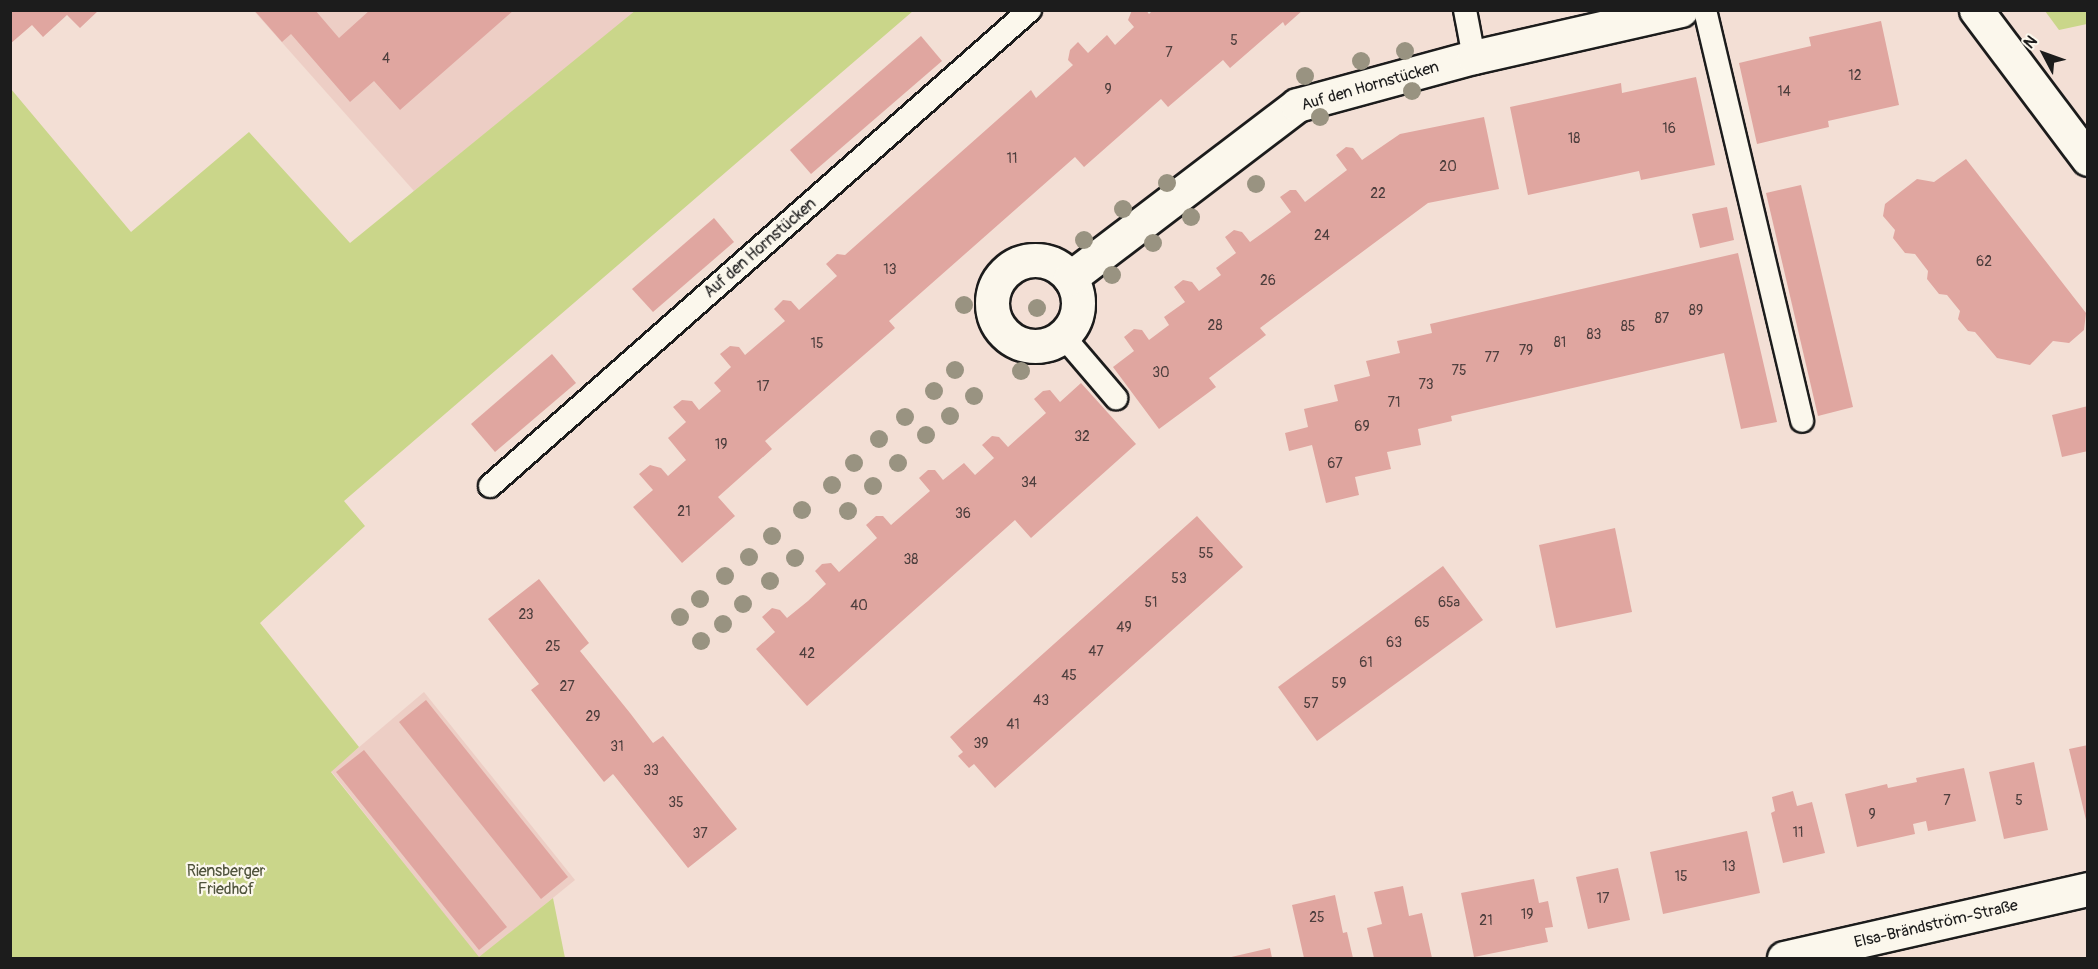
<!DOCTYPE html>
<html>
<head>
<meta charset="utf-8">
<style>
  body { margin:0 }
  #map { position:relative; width:2098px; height:969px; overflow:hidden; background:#f3dfd5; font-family:Pangolin,sans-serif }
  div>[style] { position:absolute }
  .built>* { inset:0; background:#edcec5 }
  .green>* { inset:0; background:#cad68a }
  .building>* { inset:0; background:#e0a6a0 }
  .roads { filter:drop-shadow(2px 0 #1c1c1c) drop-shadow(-2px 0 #1c1c1c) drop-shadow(0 2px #1c1c1c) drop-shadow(0 -2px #1c1c1c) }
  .lane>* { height:22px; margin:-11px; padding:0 11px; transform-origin:11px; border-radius:11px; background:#fbf7ec }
  .street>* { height:33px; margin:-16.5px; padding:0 16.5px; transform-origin:16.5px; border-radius:16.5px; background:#fbf7ec }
  .street>.ring { margin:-16.5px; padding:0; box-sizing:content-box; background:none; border:33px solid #fbf7ec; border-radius:50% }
  .trees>* { width:18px; height:18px; margin:-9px; border-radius:50%; background:#999381 }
  span { translate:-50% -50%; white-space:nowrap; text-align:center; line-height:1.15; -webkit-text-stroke:4.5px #fbf7ec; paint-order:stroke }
  .number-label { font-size:14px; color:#4d3e3d }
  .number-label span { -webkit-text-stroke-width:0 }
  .street-label { font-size:16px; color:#1c1c1c }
  .park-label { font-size:16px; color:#50543d }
  .frame { position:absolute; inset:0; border:12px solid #1c1c1c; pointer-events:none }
  .north { position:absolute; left:2014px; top:24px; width:60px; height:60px; -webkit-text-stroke:4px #fbf7ec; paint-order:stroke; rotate:311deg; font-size:16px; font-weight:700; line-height:24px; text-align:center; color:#1c1c1c }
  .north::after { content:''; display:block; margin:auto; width:21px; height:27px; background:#1c1c1c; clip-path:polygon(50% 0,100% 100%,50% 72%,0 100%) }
</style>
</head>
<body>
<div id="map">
  <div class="built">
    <i style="clip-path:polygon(254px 11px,636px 11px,414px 191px)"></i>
    <i style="clip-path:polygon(424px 692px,575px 880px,479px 958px,331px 771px)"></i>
  </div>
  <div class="green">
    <i style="clip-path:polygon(636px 10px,913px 11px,344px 501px,365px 526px,260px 623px,359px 747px,331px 772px,479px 957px,553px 898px,565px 958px,11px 958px,11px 89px,131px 232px,249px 132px,350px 243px)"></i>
    <i style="clip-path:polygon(2045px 11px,2087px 11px,2087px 24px,2059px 30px)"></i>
  </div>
  <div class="building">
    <i style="clip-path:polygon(10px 10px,99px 10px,80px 28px,67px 15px,43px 37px,32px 25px,10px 44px)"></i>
    <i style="clip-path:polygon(254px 10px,315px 10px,339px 38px,370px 10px,514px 10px,400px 110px,374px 81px,350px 102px,291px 34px,282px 42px)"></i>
    <i style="clip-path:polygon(1132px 10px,1146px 10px,1149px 14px,1153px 10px,1303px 10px,1285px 26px,1283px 22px,1230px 68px,1223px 60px,1168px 107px,1161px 99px,1084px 167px,1075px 157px,889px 321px,895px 328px,765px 441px,772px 449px,718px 497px,735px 516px,682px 563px,633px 507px,653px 490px,639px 474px,650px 465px,661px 468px,668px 476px,686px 460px,668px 438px,686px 422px,673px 407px,682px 400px,692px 401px,699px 410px,721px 391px,714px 383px,731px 367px,720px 354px,730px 346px,739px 347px,745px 355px,785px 321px,774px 309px,783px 300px,791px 301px,799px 310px,837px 276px,826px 264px,837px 254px,845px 255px,1031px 90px,1036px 98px,1073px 65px,1068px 60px,1070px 50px,1078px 42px,1088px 53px,1107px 35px,1115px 45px,1134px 27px,1128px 20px)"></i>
    <i style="clip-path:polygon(1881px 21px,1899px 105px,1828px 121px,1829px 127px,1757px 144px,1739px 63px,1811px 46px,1809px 37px)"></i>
    <i style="clip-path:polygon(921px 36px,942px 61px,811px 174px,790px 150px)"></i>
    <i style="clip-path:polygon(1696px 77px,1715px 165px,1641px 180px,1639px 171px,1528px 195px,1510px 107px,1621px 83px,1622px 93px)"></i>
    <i style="clip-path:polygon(1484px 117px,1499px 189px,1428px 203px,1260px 328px,1266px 335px,1209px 378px,1216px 387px,1159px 429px,1113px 367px,1134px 351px,1124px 337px,1134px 329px,1142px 330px,1149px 340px,1169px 325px,1164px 317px,1185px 302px,1174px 287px,1183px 280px,1192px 282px,1199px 291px,1221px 275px,1216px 268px,1236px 253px,1225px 237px,1234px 230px,1242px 232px,1250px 242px,1271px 227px,1291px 212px,1280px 197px,1290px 190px,1296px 190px,1305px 202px,1347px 170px,1336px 155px,1346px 147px,1353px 148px,1362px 160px,1400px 134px)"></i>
    <i style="clip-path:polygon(1966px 159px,2086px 313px,2084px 330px,2069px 343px,2053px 341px,2030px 365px,1997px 358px,1975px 332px,1968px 331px,1958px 319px,1960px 311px,1947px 295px,1939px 294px,1927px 279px,1928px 271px,1915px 254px,1905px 253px,1893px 238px,1895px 230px,1883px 216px,1885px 204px,1917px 179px,1934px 182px)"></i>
    <i style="clip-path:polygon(1801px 185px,1853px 407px,1818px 416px,1766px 193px)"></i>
    <i style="clip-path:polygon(1727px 207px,1734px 240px,1700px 248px,1692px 214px)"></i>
    <i style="clip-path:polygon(714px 218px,734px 242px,653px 312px,632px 289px)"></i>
    <i style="clip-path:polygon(1738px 253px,1777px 422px,1741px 429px,1724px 353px,1451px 416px,1452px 421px,1418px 429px,1421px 445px,1387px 452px,1391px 469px,1355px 477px,1359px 495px,1326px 503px,1312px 445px,1289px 451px,1285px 433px,1308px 427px,1304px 409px,1338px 401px,1334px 385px,1370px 376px,1366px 361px,1400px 353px,1397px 341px,1432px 333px,1430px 324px)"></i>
    <i style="clip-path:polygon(552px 354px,576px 383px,495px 452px,471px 424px)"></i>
    <i style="clip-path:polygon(1081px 383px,1136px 444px,1031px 538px,1015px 520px,807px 706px,756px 649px,775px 632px,762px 617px,772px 608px,780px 610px,787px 618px,808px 601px,826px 584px,815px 571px,822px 564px,831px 563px,839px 572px,877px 538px,866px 525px,876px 516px,883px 516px,891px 525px,930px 491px,919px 478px,928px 470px,935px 470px,943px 480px,964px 463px,975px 475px,994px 458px,982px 445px,992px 436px,999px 437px,1008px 447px,1046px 413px,1034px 399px,1043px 391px,1050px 390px,1060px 402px)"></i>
    <i style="clip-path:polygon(2088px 406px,2088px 451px,2062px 457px,2052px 415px)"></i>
    <i style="clip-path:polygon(1197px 516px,1243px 567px,995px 788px,974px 764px,969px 768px,958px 756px,963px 752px,950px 737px)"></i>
    <i style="clip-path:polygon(1615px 528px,1632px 612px,1556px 628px,1539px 545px)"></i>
    <i style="clip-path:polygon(1443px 566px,1483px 620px,1317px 741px,1278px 687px)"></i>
    <i style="clip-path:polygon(539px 579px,589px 643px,580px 651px,630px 713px,653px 743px,663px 736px,737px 829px,688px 868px,613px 774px,604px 782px,531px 690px,539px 684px,488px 619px)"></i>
    <i style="clip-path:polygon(426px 700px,568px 877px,541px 899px,399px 722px)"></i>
    <i style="clip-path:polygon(2088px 745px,2088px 824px,2087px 824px,2069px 749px)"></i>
    <i style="clip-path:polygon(364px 750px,507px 927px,479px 950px,336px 772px)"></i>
    <i style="clip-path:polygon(2034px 762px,2048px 830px,2004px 839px,1989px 772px)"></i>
    <i style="clip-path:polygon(1964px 768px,1976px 821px,1928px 831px,1926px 821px,1913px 824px,1915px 834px,1857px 847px,1845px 794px,1887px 784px,1888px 788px,1917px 782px,1916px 778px)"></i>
    <i style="clip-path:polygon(1793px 791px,1797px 806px,1812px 802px,1825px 853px,1783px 863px,1771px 813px,1775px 811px,1772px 797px)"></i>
    <i style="clip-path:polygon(1747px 831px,1760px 893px,1663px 914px,1650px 852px)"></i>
    <i style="clip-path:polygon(1618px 868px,1630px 920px,1588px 929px,1576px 877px)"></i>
    <i style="clip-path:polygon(1534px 879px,1539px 903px,1548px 901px,1553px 927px,1545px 928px,1548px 942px,1474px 957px,1461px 893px)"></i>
    <i style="clip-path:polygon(1403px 886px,1409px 916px,1422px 913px,1432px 958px,1374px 958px,1367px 928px,1382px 924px,1374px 892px)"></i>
    <i style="clip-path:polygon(1335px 895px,1343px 933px,1347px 932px,1353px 958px,1304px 958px,1292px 905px)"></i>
    <i style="clip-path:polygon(1270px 948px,1272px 958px,1227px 958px)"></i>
  </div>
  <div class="roads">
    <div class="lane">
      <i style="left:1465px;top:10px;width:48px;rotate:79.2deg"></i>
      <i style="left:1705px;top:10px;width:422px;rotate:76.7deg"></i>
      <i style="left:1063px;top:336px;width:82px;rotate:49.5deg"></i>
      <i style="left:490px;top:486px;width:720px;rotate:-41.4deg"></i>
    </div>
    <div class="street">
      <i style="left:1976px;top:10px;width:186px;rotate:53.1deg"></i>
      <i class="ring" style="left:992px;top:260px;width:53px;height:53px"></i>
      <i style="left:1070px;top:278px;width:285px;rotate:-37.3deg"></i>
      <i style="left:1297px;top:105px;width:183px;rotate:-15.2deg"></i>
      <i style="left:1474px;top:57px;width:212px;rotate:-12.8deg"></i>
      <i style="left:1784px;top:958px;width:312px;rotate:-12.8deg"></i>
    </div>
  </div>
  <div class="trees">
    <i style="left:1405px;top:51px"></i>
    <i style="left:1361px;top:61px"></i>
    <i style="left:1305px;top:76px"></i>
    <i style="left:1412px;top:91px"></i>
    <i style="left:1320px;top:117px"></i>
    <i style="left:1167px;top:183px"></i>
    <i style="left:1256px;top:184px"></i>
    <i style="left:1123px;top:209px"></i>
    <i style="left:1191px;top:217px"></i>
    <i style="left:1084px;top:240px"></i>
    <i style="left:1153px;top:243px"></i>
    <i style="left:1112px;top:275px"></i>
    <i style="left:964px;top:305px"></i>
    <i style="left:1037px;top:308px"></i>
    <i style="left:955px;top:370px"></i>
    <i style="left:1021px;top:371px"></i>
    <i style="left:934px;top:391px"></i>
    <i style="left:974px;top:396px"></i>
    <i style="left:950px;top:416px"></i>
    <i style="left:905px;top:417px"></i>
    <i style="left:926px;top:435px"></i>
    <i style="left:879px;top:439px"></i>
    <i style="left:854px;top:463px"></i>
    <i style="left:898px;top:463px"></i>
    <i style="left:832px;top:485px"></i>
    <i style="left:873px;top:486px"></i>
    <i style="left:802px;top:510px"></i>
    <i style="left:848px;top:511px"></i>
    <i style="left:772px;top:536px"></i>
    <i style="left:749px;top:557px"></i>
    <i style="left:795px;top:558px"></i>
    <i style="left:725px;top:576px"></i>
    <i style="left:770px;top:581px"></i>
    <i style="left:700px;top:599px"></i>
    <i style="left:743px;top:604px"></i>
    <i style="left:680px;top:617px"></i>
    <i style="left:723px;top:624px"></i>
    <i style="left:701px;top:641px"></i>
  </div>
  <div class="number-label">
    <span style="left:1234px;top:41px">5</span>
    <span style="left:1169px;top:53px">7</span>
    <span style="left:386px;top:59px">4</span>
    <span style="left:1855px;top:76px">12</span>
    <span style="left:1108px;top:90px">9</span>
    <span style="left:1784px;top:92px">14</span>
    <span style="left:1669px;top:129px">16</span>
    <span style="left:1574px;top:139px">18</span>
    <span style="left:1012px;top:159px">11</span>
    <span style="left:1448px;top:167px">20</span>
    <span style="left:1378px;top:194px">22</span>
    <span style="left:1322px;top:236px">24</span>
    <span style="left:1984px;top:262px">62</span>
    <span style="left:890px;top:270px">13</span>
    <span style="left:1268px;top:281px">26</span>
    <span style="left:1696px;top:311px">89</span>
    <span style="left:1662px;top:319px">87</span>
    <span style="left:1215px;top:326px">28</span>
    <span style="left:1628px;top:327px">85</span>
    <span style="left:1594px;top:335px">83</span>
    <span style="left:1560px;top:343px">81</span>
    <span style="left:817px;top:344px">15</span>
    <span style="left:1526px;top:351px">79</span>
    <span style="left:1492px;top:358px">77</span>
    <span style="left:1459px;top:371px">75</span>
    <span style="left:1161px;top:373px">30</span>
    <span style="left:1426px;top:385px">73</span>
    <span style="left:763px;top:387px">17</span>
    <span style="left:1394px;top:403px">71</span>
    <span style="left:1362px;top:427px">69</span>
    <span style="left:1082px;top:437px">32</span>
    <span style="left:721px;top:445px">19</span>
    <span style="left:1335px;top:464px">67</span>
    <span style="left:1029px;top:483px">34</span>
    <span style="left:684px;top:512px">21</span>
    <span style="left:963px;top:514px">36</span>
    <span style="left:1206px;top:554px">55</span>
    <span style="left:911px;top:560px">38</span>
    <span style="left:1179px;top:579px">53</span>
    <span style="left:1151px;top:603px">51</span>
    <span style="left:1449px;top:603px">65a</span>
    <span style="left:859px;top:606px">40</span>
    <span style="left:526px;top:615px">23</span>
    <span style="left:1422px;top:623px">65</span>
    <span style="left:1124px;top:628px">49</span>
    <span style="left:1394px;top:643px">63</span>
    <span style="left:553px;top:647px">25</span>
    <span style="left:1096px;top:652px">47</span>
    <span style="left:807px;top:654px">42</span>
    <span style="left:1366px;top:663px">61</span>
    <span style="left:1069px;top:676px">45</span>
    <span style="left:1339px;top:684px">59</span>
    <span style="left:567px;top:687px">27</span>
    <span style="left:1041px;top:701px">43</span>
    <span style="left:1311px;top:704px">57</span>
    <span style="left:593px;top:717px">29</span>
    <span style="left:1013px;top:725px">41</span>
    <span style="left:981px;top:744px">39</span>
    <span style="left:617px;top:747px">31</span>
    <span style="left:651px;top:771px">33</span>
    <span style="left:1947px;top:801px">7</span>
    <span style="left:2019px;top:801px">5</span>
    <span style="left:676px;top:803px">35</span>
    <span style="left:1872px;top:815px">9</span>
    <span style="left:1798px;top:833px">11</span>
    <span style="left:700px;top:834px">37</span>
    <span style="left:1729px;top:867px">13</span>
    <span style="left:1681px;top:877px">15</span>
    <span style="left:1603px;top:899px">17</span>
    <span style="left:1527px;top:915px">19</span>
    <span style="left:1317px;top:918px">25</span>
    <span style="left:1486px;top:921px">21</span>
  </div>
  <div class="street-label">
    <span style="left:1370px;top:86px;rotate:-16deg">Auf den Hornstücken</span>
    <span style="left:760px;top:248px;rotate:-41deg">Auf den Hornstücken</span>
    <span style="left:1936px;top:924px;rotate:-13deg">Elsa-Brändström-Straße</span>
  </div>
  <div class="park-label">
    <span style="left:226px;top:880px">Riensberger<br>Friedhof</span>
  </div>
  <div class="frame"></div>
  <div class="north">N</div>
</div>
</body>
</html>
